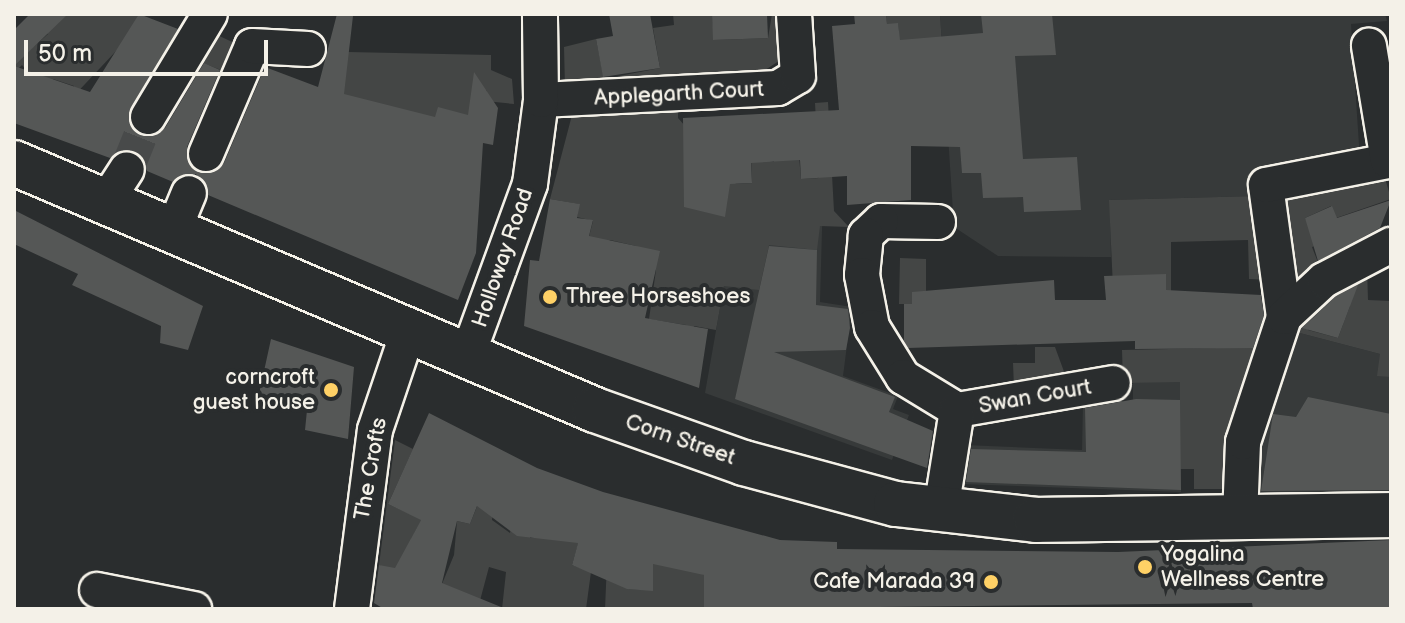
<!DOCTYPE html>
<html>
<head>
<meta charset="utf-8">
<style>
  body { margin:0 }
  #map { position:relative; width:1405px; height:623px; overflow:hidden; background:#2a2d2e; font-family:"Balsamiq Sans",sans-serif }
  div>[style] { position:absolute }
  .built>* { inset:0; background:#373a3a }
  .green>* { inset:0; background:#444645 }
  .building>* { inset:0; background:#555756 }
  .street-tunnel>* { height:34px; margin-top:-17px; transform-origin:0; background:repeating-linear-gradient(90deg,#484a4a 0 34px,transparent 0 51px) }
  .roads { filter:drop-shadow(2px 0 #f4f1e8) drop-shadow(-2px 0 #f4f1e8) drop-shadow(0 2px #f4f1e8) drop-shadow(0 -2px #f4f1e8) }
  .street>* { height:34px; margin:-17px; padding:0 17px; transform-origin:17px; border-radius:17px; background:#2a2d2e }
  .secondary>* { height:44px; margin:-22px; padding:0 22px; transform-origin:22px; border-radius:22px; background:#2a2d2e }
  .dots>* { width:22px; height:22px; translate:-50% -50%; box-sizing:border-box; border:4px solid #2a2d2e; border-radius:50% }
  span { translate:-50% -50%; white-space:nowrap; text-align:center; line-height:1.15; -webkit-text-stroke:8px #2a2d2e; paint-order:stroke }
  .street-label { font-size:22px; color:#f4f1e8 }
  .poi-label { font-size:22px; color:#f4f1e8 }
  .left { translate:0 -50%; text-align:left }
  .right { translate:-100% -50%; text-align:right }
  .frame { position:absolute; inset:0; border:16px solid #f4f1e8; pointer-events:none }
  .scale { position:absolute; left:24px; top:40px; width:244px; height:36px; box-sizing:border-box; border:4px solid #f4f1e8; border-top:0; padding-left:10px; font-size:24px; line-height:28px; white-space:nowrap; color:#f4f1e8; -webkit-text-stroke:6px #2a2d2e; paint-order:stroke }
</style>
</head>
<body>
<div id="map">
  <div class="built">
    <i style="clip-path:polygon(940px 14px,1385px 14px,1387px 21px,1351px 24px,1360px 160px,1256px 196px,1110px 200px,1111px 257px,1094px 257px,998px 256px,954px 227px)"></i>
    <i style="clip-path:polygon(823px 195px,820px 302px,852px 307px,843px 376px,898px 396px,893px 409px,909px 415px,892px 460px,705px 393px,724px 285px)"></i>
    <i style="clip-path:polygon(1391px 307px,1391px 493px,1248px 492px,1250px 441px,1296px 332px,1380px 354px)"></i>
    <i style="clip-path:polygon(1180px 381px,1181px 492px,960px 484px,965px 445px,1082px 450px,1083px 403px,1133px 402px,1133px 382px)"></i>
  </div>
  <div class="green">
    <i style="clip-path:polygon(26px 14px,139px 14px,127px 38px,160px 66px,158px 74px,117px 50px,70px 100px,74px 86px,53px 79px,48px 95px,22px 65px,14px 73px,14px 64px,48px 34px)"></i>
    <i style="clip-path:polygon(673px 14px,712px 14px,714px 40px,768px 38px,772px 14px,779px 14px,782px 59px,756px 76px,565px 88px,564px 47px,596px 39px,604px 79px,660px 68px,653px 28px,674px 25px)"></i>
    <i style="clip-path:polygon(886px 14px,940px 14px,947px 123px,902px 77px,898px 24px,887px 24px)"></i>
    <i style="clip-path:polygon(213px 33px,243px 47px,231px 74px,198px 61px)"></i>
    <i style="clip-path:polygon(348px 52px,491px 55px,491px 70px,512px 79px,514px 104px,485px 101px,487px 91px,476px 85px,464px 141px,337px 148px)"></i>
    <i style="clip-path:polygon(828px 102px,834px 211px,849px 227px,820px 226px,817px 250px,769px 245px,759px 290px,724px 286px,716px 330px,694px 326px,690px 346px,686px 325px,649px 319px,656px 270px,636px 246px,610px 240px,581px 268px,593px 221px,577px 217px,579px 204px,550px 199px,572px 115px,678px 108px,678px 118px,736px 184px,752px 183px,751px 157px,774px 162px,773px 145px,798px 144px,801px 179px,819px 178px,815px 103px)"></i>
    <i style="clip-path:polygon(1383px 171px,1391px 199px,1336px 218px,1331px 206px,1305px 218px,1320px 244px,1312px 247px,1319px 265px,1309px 279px,1290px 276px,1278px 207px,1289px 192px)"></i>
    <i style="clip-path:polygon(1256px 196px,1271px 280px,1249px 279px,1248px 240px,1171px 242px,1171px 314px,1134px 341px,1133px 300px,1113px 288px,1109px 200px)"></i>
    <i style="clip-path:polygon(900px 258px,926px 259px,926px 292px,912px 292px,912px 304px,899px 304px)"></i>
    <i style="clip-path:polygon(1367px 267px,1368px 300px,1391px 301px,1391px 377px,1377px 376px,1380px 354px,1296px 332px,1303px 318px,1311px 321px,1308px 330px,1338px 338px,1350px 306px,1322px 296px)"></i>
    <i style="clip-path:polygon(1035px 347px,1055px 347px,1066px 377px,1014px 388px,1013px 363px,1035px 363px)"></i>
    <i style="clip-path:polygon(1265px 347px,1232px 489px,1194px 489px,1194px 469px,1180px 469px,1180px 382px,1123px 383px,1122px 350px)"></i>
    <i style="clip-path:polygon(395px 440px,413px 449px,388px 504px,410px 514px,430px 504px,411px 539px,421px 583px,379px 565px)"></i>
    <i style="clip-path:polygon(494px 503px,492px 520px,510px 533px,511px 527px,530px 528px,530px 538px,580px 537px,572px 565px,591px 572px,586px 609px,502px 609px,506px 572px,489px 567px,478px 608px,437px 596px,454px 555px,457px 521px,470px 524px,478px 504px)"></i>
    <i style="clip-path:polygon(653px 543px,704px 575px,704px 609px,605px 609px,607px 562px,628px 589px,653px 590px)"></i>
  </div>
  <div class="building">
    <i style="clip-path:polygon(30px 14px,68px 14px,14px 66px,14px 30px)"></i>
    <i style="clip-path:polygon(139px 14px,178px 29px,131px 107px,137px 134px,165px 128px,204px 63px,220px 70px,187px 147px,199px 173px,224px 163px,265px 67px,318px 87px,337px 14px,353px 16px,344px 94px,435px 117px,438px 107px,468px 115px,474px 72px,498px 108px,493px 145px,483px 143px,476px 253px,458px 300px,208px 195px,196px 174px,173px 182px,147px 171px,137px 152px,110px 158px,14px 123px,14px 66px,90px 92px)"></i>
    <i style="clip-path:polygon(609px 14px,650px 14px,660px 68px,603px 77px,596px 39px,613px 36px)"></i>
    <i style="clip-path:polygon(712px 14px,767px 14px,768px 38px,713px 40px)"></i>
    <i style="clip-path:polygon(854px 14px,886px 14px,887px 24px,898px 23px,900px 40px,983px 33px,981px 14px,1052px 14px,1056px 55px,1015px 56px,1023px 159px,1077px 157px,1081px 210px,1024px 212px,1023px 197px,983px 198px,981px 173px,962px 173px,960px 147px,911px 146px,911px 200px,847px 205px,847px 176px,801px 179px,800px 160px,751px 163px,752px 183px,730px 184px,725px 217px,684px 207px,683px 118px,839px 110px,832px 26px,855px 24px)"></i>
    <i style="clip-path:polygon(550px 199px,580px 204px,577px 218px,593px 220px,589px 236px,660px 251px,645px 318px,708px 329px,699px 388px,524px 326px,530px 260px,539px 261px)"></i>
    <i style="clip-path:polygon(1391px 200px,1380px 228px,1318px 261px,1305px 218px,1332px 206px,1337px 218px)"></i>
    <i style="clip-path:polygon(14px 210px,203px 306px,188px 350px,160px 343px,161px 326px,72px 285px,78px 274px,14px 244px)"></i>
    <i style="clip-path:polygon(769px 246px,817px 250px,816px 305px,848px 309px,850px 328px,846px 350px,774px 352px,895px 397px,889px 412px,933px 431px,927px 468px,735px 399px)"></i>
    <i style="clip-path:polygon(1166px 274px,1166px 290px,1261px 295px,1264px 315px,1253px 348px,1135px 349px,1135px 341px,908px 348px,904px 341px,904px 304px,912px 304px,912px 292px,1054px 280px,1055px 300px,1106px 300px,1104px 276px)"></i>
    <i style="clip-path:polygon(1358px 285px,1338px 338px,1302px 328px,1336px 296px)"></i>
    <i style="clip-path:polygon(271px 339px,354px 367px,348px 439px,305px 430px,307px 410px,259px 394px)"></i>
    <i style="clip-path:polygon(1308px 397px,1391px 414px,1391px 490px,1261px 491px,1273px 414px,1296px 417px)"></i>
    <i style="clip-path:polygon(1136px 399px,1180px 400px,1181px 490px,966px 482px,971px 449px,1086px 452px,1085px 408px)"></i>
    <i style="clip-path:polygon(429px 413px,537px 468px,603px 492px,780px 540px,837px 542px,837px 549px,1118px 552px,1391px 540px,1391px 609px,1253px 609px,1252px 603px,704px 609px,704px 575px,653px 564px,653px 591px,627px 589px,572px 565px,578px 543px,517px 536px,477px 506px,470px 524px,457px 521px,442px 583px,506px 609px,384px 609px,374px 603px,379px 565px,395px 568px,421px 520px,388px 504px)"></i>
  </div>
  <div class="street-tunnel">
    <i style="left:127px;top:169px;width:56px;rotate:-68deg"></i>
  </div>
  <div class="roads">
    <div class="street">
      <i style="left:541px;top:100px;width:237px;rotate:-2.9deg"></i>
      <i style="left:778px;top:88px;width:23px;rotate:-31deg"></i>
      <i style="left:798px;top:76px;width:62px;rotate:-93.7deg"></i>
      <i style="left:148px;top:117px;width:120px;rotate:-59deg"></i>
      <i style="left:206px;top:154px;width:117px;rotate:-66.9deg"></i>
      <i style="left:252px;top:46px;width:56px;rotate:3.1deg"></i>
      <i style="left:105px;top:203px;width:40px;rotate:-57.1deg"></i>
      <i style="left:938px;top:222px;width:57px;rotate:-179deg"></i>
      <i style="left:881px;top:221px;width:21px;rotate:137deg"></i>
      <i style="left:866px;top:235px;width:40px;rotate:95.7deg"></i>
      <i style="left:862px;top:275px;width:53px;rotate:79.1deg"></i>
      <i style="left:872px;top:327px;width:59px;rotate:58.2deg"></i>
      <i style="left:903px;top:377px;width:63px;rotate:31.4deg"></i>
      <i style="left:957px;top:410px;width:158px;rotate:-9.8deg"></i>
      <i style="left:172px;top:234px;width:44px;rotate:-67.5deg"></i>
      <i style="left:1284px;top:317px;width:133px;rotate:-97.8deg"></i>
      <i style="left:1266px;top:185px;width:124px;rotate:-11.1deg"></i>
      <i style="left:1388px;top:161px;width:117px;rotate:-99.4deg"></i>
      <i style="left:467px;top:357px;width:184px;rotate:-70deg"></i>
      <i style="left:530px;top:184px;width:85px;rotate:-82.5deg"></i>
      <i style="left:541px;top:100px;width:86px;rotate:-90.7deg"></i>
      <i style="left:941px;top:510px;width:101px;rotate:-80.9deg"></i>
      <i style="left:1240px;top:517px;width:75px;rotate:-87.7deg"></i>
      <i style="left:1243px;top:442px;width:132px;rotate:-71.8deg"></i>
      <i style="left:1284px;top:317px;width:54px;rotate:-42.8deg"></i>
      <i style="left:1324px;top:280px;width:76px;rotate:-27.6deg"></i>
      <i style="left:97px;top:590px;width:99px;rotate:11.1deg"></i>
      <i style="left:352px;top:609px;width:180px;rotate:-82.7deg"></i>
      <i style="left:375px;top:430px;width:103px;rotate:-71.4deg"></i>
    </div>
    <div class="secondary">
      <i style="left:14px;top:163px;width:631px;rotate:23.03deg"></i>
      <i style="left:595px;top:410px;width:158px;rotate:19.6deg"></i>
      <i style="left:744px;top:463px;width:157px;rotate:15.1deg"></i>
      <i style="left:896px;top:504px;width:141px;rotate:6.5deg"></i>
      <i style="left:1036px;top:520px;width:355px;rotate:-0.8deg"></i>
    </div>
  </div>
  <div class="dots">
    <i style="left:550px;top:297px;background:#ffd166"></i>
    <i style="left:331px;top:390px;background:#ffd166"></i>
    <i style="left:1145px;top:567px;background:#ffd166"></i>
    <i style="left:991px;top:582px;background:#ffd166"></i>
  </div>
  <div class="street-label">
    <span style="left:679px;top:94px;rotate:-3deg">Applegarth Court</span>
    <span style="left:503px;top:258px;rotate:-71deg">Holloway Road</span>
    <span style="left:1035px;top:397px;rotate:-10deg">Swan Court</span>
    <span style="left:680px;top:440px;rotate:19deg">Corn Street</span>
    <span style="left:371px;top:469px;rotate:-80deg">The Crofts</span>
  </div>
  <div class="poi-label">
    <span class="left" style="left:566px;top:297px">Three Horseshoes</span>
    <span class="right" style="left:315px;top:390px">corncroft<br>guest house</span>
    <span class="left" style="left:1161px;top:567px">Yogalina<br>Wellness Centre</span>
    <span class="right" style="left:975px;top:582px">Cafe Marada 39</span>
  </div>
  <div class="frame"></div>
  <div class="scale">50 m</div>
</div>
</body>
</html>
